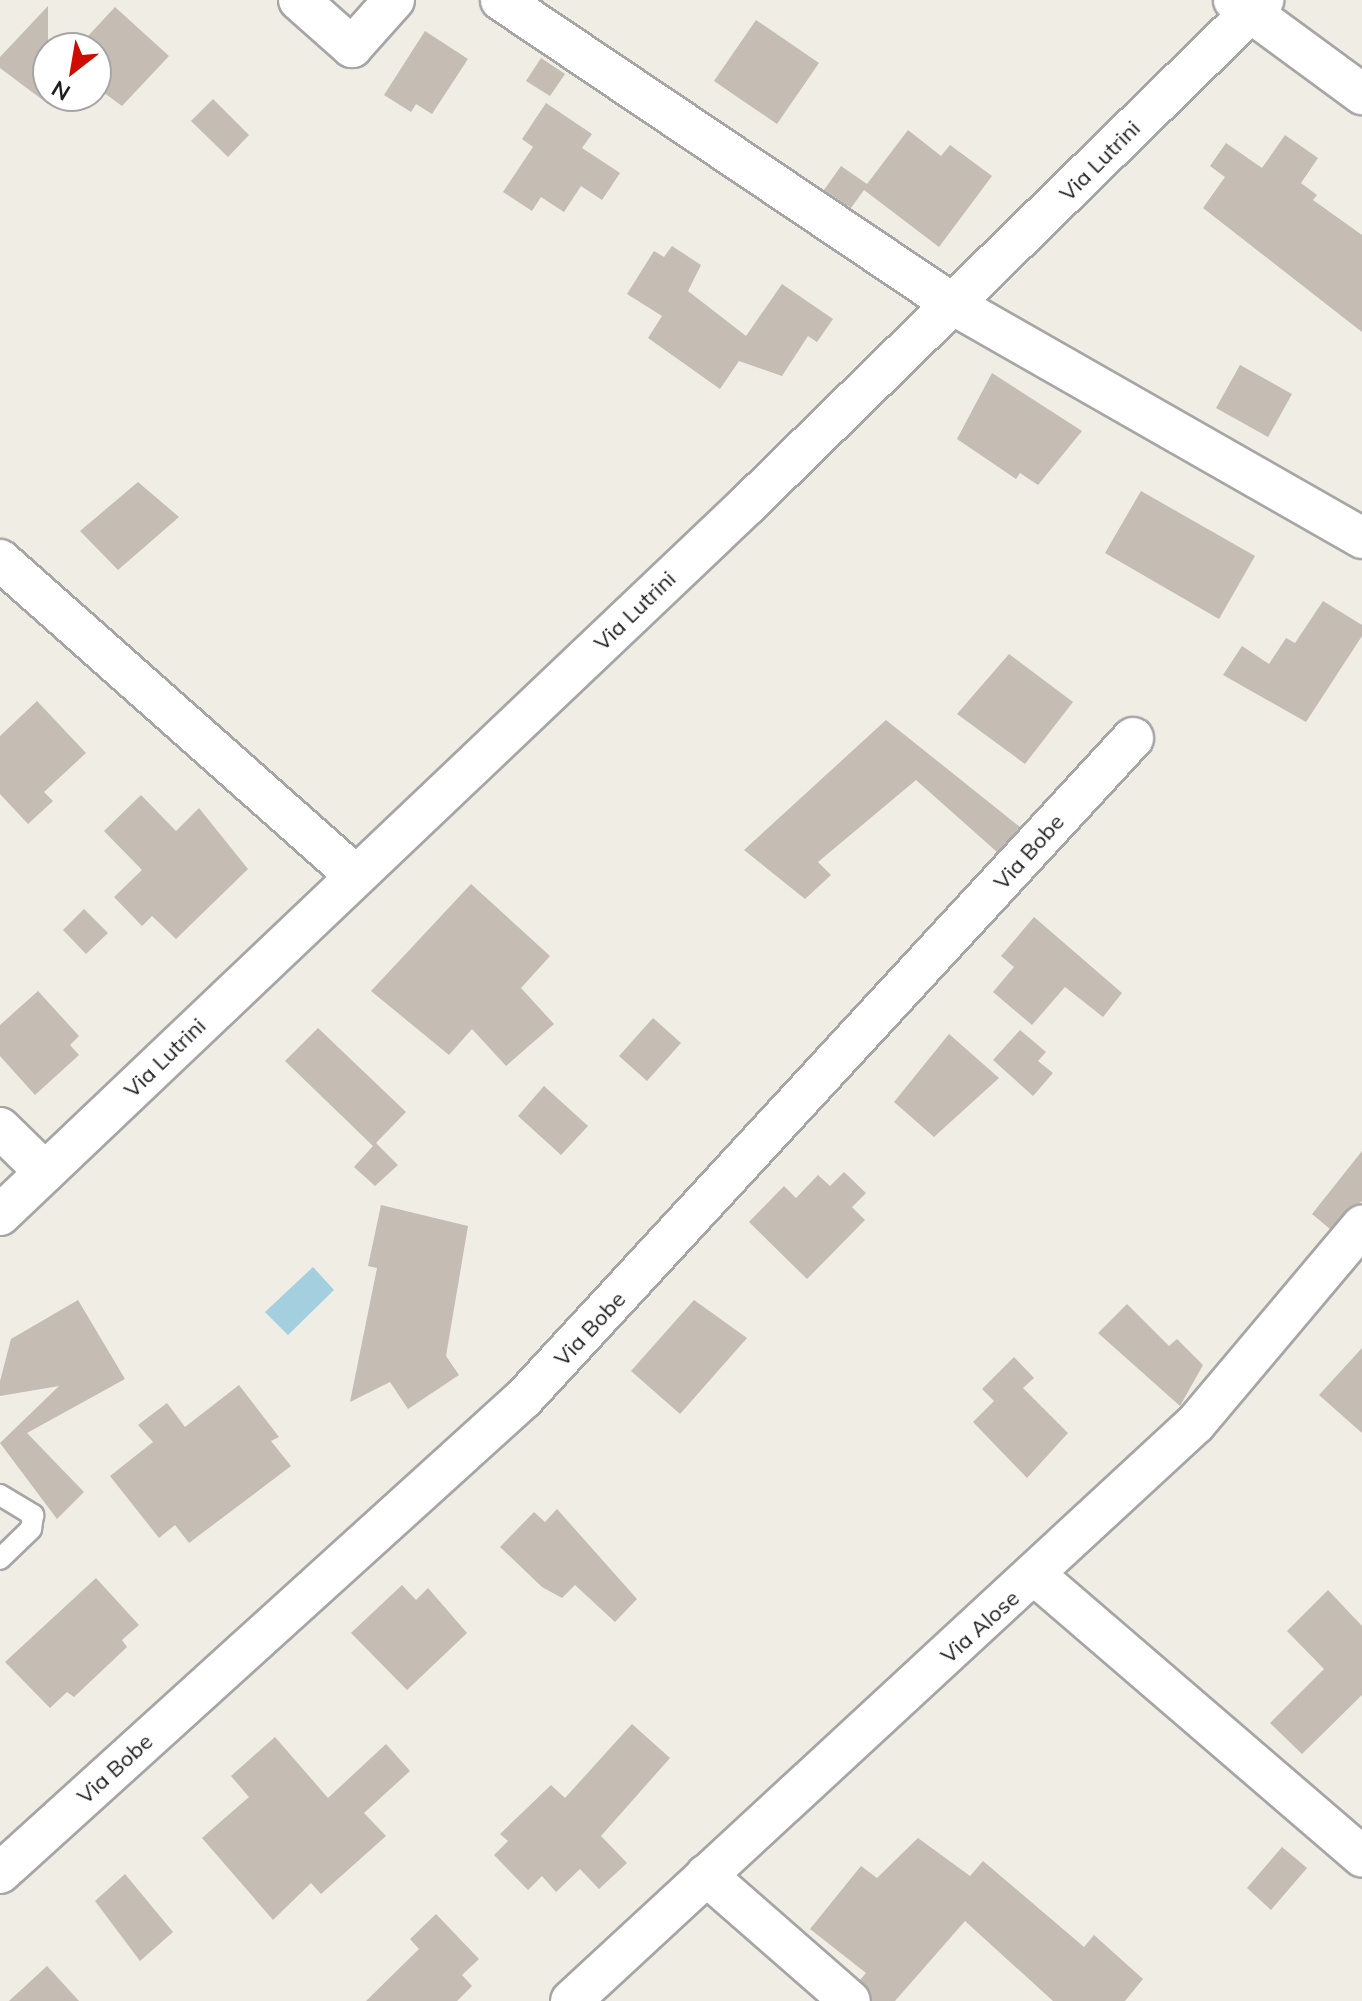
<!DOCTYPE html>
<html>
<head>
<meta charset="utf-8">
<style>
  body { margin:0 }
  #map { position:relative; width:1362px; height:2001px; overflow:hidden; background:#f0ede5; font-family:Mulish,sans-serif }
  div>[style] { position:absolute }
  .water>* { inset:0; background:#a4cfdf }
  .building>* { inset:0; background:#c5bcb4 }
  .roads { filter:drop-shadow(2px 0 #a6a6a6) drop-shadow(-2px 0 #a6a6a6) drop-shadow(0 2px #a6a6a6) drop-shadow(0 -2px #a6a6a6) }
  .service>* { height:20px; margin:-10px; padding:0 10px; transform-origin:10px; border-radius:10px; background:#fff }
  .minor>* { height:40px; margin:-20px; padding:0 20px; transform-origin:20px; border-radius:20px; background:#fff }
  span { translate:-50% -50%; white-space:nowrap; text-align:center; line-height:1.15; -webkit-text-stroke:7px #fff; paint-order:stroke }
  .street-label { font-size:22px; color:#1f1f1f }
  .north { position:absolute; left:32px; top:32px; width:80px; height:80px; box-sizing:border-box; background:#fff; border:2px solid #a5a5a5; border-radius:50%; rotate:211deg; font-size:22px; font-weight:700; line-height:32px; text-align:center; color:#1f1f1f }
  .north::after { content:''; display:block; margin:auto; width:28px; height:36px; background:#cf0c00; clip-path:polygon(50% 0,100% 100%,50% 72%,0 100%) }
</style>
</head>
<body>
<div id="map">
  <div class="water">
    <i style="clip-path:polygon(313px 1267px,334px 1290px,288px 1335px,265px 1312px)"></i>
  </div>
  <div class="building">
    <i style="clip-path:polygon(48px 6px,48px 104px,0 68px,0 57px)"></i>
    <i style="clip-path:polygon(115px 7px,169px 56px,122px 106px,96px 87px,96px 48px,77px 48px)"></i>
    <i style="clip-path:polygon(756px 20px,819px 63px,777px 124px,714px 81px)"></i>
    <i style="clip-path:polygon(425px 31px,468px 59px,432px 114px,416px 104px,411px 112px,384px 95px)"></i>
    <i style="clip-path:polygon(541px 58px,565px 74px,550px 96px,526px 81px)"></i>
    <i style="clip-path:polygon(213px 99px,249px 135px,228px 157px,191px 121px)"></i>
    <i style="clip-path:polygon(546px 103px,592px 134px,582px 148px,620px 173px,602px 200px,581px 186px,564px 212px,541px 197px,532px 211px,503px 192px,533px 147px,522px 139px)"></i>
    <i style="clip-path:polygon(908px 130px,941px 156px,950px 145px,992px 176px,939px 247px,864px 190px,851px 208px,824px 190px,841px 166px,867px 184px)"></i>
    <i style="clip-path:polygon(1285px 135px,1318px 158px,1301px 183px,1317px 195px,1313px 200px,1362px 235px,1362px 332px,1203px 208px,1225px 177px,1210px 166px,1226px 143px,1262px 168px)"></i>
    <i style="clip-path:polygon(672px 246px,701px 265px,688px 291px,746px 336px,782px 284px,833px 319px,817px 342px,808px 336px,782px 376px,739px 361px,720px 389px,648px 338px,662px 316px,627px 294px,654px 251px,664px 257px)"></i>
    <i style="clip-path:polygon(1240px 365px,1292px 394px,1268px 437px,1216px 408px)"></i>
    <i style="clip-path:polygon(992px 373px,1082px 431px,1038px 485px,1020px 473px,1016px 479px,957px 439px)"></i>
    <i style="clip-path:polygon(138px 482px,179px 517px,118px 570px,80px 531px)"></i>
    <i style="clip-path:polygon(1141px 491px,1255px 556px,1219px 619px,1105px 553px)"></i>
    <i style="clip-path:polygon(1323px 601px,1362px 625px,1362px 636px,1306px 722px,1223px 675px,1242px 646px,1269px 664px,1286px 638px,1295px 643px)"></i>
    <i style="clip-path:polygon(1009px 654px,1073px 702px,1025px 764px,957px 714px)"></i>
    <i style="clip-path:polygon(37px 701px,86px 753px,44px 792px,53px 801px,28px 824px,0 794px,0 736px)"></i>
    <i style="clip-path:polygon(886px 720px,1020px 827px,997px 852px,916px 780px,818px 862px,831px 875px,805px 899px,744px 850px)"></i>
    <i style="clip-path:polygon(141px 795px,176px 831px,199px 808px,248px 869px,176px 939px,152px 916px,142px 926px,114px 897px,142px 870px,104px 831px)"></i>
    <i style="clip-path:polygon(471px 884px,550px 956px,521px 988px,554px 1024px,506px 1066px,472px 1029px,449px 1055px,371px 991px)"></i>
    <i style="clip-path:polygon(84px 909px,108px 933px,86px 954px,63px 930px)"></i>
    <i style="clip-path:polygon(1034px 917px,1122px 993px,1103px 1017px,1065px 987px,1032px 1025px,993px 992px,1014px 967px,1001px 956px)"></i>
    <i style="clip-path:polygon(38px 991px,79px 1036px,70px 1045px,79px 1055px,35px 1095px,0 1056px,0 1025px)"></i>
    <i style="clip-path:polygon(653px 1018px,681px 1043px,647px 1081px,619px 1056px)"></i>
    <i style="clip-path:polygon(318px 1028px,406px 1112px,376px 1143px,398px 1165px,375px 1186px,354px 1167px,373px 1146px,285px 1061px)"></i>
    <i style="clip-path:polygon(1020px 1030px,1046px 1052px,1038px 1061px,1053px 1073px,1033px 1096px,993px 1060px)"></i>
    <i style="clip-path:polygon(949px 1034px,999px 1078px,934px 1137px,894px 1102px)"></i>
    <i style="clip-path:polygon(544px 1086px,588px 1126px,561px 1155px,518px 1116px)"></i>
    <i style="clip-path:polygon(1362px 1151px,1362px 1201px,1330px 1229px,1312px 1214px)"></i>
    <i style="clip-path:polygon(844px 1172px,866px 1193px,852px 1207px,865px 1220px,807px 1279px,749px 1222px,784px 1186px,796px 1198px,818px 1175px,830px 1186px)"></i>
    <i style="clip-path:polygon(381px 1205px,468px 1226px,446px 1356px,459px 1375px,408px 1409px,390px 1382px,350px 1402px,377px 1268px,368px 1266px)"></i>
    <i style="clip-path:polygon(78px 1300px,125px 1379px,27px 1433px,84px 1492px,57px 1519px,0 1443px,59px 1386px,0 1396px,0 1381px,11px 1339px)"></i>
    <i style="clip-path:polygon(694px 1300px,747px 1338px,680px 1414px,631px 1371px)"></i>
    <i style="clip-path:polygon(1127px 1304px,1169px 1346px,1177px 1339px,1203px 1365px,1180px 1406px,1098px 1333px)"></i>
    <i style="clip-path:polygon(1362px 1348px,1362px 1433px,1319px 1395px)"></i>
    <i style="clip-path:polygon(1014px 1357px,1034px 1378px,1023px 1388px,1068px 1433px,1027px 1478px,973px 1422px,994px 1401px,982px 1389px)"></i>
    <i style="clip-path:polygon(239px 1385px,279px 1437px,271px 1441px,291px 1466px,189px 1543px,175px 1525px,159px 1538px,110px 1476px,153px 1442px,138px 1425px,167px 1403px,185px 1427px)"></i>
    <i style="clip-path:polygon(557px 1509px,637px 1599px,615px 1622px,575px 1585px,562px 1598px,542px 1587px,500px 1547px,534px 1512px,545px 1522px)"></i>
    <i style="clip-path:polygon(96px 1578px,139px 1625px,122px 1640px,127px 1647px,74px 1697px,67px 1692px,50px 1708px,5px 1662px)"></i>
    <i style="clip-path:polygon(402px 1585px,416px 1600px,428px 1588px,467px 1633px,407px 1690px,351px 1633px)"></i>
    <i style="clip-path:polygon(1328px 1590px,1362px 1626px,1362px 1695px,1302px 1754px,1270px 1723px,1324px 1669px,1287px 1631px)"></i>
    <i style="clip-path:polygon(632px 1724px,670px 1758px,601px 1836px,627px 1863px,599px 1889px,580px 1869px,556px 1892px,542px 1876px,528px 1890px,494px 1855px,508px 1841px,500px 1834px,551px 1785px,565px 1798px)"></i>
    <i style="clip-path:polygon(275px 1737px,328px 1798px,386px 1744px,410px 1771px,364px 1813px,386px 1836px,321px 1894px,311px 1883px,273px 1920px,202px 1838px,249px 1797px,231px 1776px)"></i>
    <i style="clip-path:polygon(918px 1838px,970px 1876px,983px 1861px,1084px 1947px,1094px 1935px,1143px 1979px,1125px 2001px,1053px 2001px,965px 1921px,895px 2001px,872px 2001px,860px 1980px,866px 1973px,810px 1929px,861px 1866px,877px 1878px)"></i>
    <i style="clip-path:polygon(1282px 1847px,1307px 1868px,1271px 1910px,1247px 1888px)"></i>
    <i style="clip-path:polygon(125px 1874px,173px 1932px,140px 1961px,95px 1901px)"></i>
    <i style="clip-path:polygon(436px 1914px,479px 1959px,462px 1975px,472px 1986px,457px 2001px,366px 2001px,419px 1949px,410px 1939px)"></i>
    <i style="clip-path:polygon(47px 1966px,79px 2001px,9px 2001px)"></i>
  </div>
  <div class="roads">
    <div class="service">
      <i style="left:0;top:1495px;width:39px;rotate:31deg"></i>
      <i style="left:33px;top:1515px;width:14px;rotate:98deg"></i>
      <i style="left:31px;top:1529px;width:43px;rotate:135.9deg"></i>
    </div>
    <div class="minor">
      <i style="left:299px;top:0;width:71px;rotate:41.6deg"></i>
      <i style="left:352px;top:47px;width:63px;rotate:-48.2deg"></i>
      <i style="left:501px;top:0;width:546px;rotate:33.95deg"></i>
      <i style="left:954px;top:305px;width:470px;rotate:29.7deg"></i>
      <i style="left:1234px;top:0;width:159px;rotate:36.3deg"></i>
      <i style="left:0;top:560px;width:476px;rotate:41.6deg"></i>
      <i style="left:0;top:1128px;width:63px;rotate:44.4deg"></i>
      <i style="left:0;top:1215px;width:1032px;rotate:-43.55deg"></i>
      <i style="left:748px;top:504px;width:721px;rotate:-44.38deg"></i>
      <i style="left:1036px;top:1576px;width:430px;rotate:40.7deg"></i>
      <i style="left:0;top:1873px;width:707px;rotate:-42.19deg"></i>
      <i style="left:524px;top:1398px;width:898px;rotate:-47.3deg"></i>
      <i style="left:706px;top:1875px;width:191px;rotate:41.2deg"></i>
      <i style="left:571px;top:2001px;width:851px;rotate:-42.76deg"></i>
      <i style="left:1196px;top:1423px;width:258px;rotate:-49.9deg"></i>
    </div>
  </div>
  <div class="street-label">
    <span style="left:1100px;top:161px;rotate:-45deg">Via Lutrini</span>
    <span style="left:635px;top:611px;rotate:-44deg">Via Lutrini</span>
    <span style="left:1029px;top:852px;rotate:-48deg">Via Bobe</span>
    <span style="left:165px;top:1058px;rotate:-44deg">Via Lutrini</span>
    <span style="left:590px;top:1329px;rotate:-47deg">Via Bobe</span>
    <span style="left:980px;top:1627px;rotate:-42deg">Via Alose</span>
    <span style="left:115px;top:1769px;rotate:-42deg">Via Bobe</span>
  </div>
  <div class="north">N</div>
</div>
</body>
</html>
